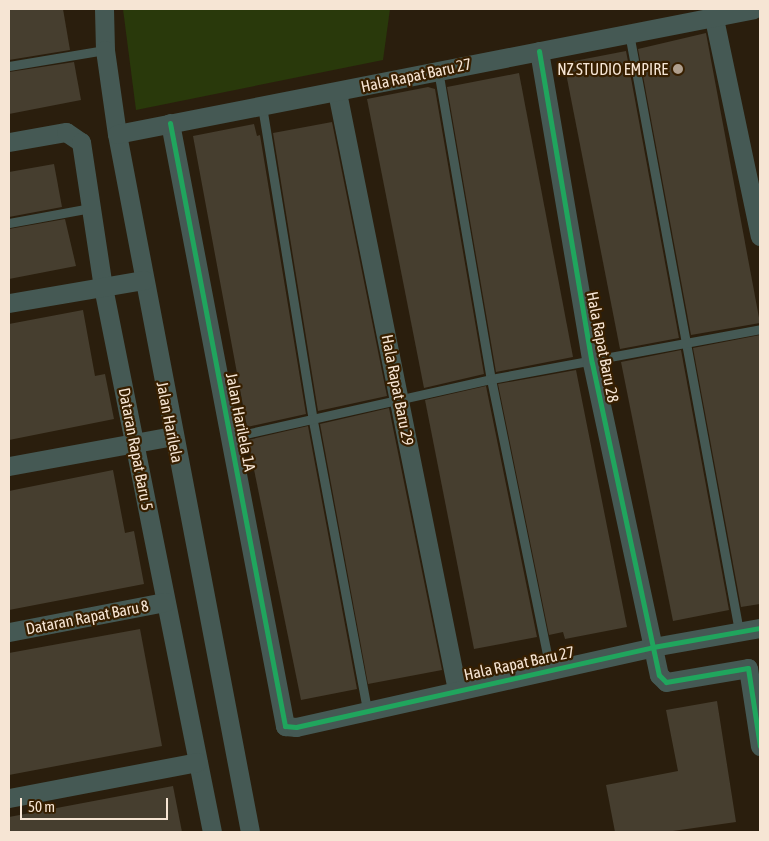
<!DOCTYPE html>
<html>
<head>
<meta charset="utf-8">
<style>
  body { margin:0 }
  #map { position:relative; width:769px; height:841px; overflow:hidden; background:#2a1e0d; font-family:"Asap Condensed",sans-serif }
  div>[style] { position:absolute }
  .green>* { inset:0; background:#29390b }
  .building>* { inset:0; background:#463e2f }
  .lane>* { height:9px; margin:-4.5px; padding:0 4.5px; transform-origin:4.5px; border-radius:4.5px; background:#455954 }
  .street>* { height:19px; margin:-9.5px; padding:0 9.5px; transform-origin:9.5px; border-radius:9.5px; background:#455954 }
  .cycleway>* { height:5px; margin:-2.5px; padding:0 2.5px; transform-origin:2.5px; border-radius:2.5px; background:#20a55d }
  .dots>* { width:14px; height:14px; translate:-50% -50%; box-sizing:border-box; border:2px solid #371f00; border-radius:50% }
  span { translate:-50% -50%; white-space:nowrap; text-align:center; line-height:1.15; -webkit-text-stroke:4.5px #371f00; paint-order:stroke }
  .poi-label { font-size:16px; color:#f6e5d4 }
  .right { translate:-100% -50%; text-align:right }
  .street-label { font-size:16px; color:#f6e5d4 }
  .frame { position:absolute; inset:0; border:10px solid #f6e5d4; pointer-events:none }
  .scale { position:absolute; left:20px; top:798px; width:148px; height:22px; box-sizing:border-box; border:2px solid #f6e5d4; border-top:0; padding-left:6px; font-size:15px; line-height:18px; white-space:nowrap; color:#f6e5d4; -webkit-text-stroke:4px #371f00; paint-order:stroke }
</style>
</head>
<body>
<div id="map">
  <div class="green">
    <i style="clip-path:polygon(123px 9px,390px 9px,383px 60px,136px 110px)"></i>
  </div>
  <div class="building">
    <i style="clip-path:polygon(63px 9px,70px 50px,9px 60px,9px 10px)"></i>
    <i style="clip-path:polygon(706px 33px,760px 323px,691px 335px,638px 49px)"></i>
    <i style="clip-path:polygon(626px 51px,679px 338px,620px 349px,564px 63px)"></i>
    <i style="clip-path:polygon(74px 62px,81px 100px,9px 114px,9px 72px)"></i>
    <i style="clip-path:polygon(519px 73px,573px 357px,496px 372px,447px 87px)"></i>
    <i style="clip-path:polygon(428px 87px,435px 89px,484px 374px,424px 388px,367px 99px)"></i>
    <i style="clip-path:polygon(332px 122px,387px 396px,318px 411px,273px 133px)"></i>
    <i style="clip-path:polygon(254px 124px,257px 136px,260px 135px,306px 414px,247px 427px,193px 136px)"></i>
    <i style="clip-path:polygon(54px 164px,62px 207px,9px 217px,9px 172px)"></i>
    <i style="clip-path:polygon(65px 219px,76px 266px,9px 279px,9px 229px)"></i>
    <i style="clip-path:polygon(83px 310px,95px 376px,105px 374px,114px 419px,9px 440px,9px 324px)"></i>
    <i style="clip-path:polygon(760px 335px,760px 604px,741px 607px,693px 348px)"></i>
    <i style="clip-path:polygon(681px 350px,729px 610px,673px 621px,621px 362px)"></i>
    <i style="clip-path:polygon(576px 370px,627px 627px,565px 639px,563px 632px,549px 635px,498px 384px)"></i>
    <i style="clip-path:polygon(486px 386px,537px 637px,474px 649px,425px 400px)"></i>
    <i style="clip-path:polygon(389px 408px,442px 670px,368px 684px,320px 424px)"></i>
    <i style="clip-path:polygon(308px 426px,357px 689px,301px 700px,248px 440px)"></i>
    <i style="clip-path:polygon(113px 470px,125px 533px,134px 531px,144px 584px,9px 610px,9px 491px)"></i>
    <i style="clip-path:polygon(140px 629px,162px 746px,9px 775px,9px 653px)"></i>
    <i style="clip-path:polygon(717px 701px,736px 822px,666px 832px,615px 832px,606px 785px,678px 771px,666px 710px)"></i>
    <i style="clip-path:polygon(173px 786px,182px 832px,9px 832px,9px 817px)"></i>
  </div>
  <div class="lane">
    <i style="left:629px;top:33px;width:608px;rotate:79.58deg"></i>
    <i style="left:9px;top:66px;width:97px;rotate:-9.5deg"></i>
    <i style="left:438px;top:70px;width:314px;rotate:80.3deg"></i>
    <i style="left:491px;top:379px;width:296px;rotate:78.5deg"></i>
    <i style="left:262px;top:106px;width:319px;rotate:80.8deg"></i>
    <i style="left:313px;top:421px;width:294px;rotate:79.4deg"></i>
    <i style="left:9px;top:223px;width:83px;rotate:-10.4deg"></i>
    <i style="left:232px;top:437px;width:265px;rotate:-12.6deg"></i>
    <i style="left:491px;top:379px;width:274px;rotate:-10.5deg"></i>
  </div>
  <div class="street">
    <i style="left:104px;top:9px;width:41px;rotate:88.6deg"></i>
    <i style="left:105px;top:50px;width:85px;rotate:81.9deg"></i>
    <i style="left:117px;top:134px;width:711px;rotate:79.21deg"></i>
    <i style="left:712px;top:9px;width:232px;rotate:78.1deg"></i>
    <i style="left:539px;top:51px;width:316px;rotate:80.4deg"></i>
    <i style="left:592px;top:363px;width:319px;rotate:77.9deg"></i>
    <i style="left:659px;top:675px;width:10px;rotate:45deg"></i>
    <i style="left:666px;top:682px;width:83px;rotate:-9.7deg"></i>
    <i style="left:748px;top:668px;width:79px;rotate:81.3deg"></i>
    <i style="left:337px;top:92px;width:610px;rotate:78.65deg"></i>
    <i style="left:170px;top:123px;width:614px;rotate:79.2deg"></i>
    <i style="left:285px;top:726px;width:11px;rotate:5deg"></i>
    <i style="left:296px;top:727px;width:366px;rotate:-12.6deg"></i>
    <i style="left:653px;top:647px;width:109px;rotate:-10.1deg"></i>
    <i style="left:117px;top:134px;width:649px;rotate:-11.1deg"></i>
    <i style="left:9px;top:142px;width:58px;rotate:-10deg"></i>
    <i style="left:66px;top:132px;width:18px;rotate:34deg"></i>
    <i style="left:81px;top:142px;width:147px;rotate:81.4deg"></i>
    <i style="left:103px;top:287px;width:556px;rotate:78.69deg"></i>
    <i style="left:9px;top:303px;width:137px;rotate:-9.7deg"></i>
    <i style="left:9px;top:466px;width:166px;rotate:-10.4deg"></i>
    <i style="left:9px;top:632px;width:159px;rotate:-10.9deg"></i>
    <i style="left:9px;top:798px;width:192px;rotate:-10.8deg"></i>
  </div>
  <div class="cycleway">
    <i style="left:539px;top:51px;width:316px;rotate:80.4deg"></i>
    <i style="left:592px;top:363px;width:319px;rotate:77.9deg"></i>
    <i style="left:659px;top:675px;width:10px;rotate:45deg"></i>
    <i style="left:666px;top:682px;width:83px;rotate:-9.7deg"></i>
    <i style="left:748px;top:668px;width:79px;rotate:81.3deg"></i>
    <i style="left:170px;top:123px;width:614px;rotate:79.2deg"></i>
    <i style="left:285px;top:726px;width:11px;rotate:5deg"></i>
    <i style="left:296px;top:727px;width:366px;rotate:-12.6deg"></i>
    <i style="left:653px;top:647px;width:109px;rotate:-10.1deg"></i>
  </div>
  <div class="dots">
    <i style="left:678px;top:69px;background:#af9f8e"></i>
  </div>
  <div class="poi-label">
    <span class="right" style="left:668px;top:69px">NZ STUDIO EMPIRE</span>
  </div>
  <div class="street-label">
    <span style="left:416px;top:75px;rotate:-12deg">Hala Rapat Baru 27</span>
    <span style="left:603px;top:347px;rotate:79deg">Hala Rapat Baru 28</span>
    <span style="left:398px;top:390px;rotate:79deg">Hala Rapat Baru 29</span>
    <span style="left:170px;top:422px;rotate:79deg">Jalan Harilela</span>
    <span style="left:241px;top:422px;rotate:79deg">Jalan Harilela 1A</span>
    <span style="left:136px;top:449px;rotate:79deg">Dataran Rapat Baru 5</span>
    <span style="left:87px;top:617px;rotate:-11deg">Dataran Rapat Baru 8</span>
    <span style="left:519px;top:663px;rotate:-12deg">Hala Rapat Baru 27</span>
  </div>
  <div class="frame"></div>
  <div class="scale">50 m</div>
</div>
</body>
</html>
